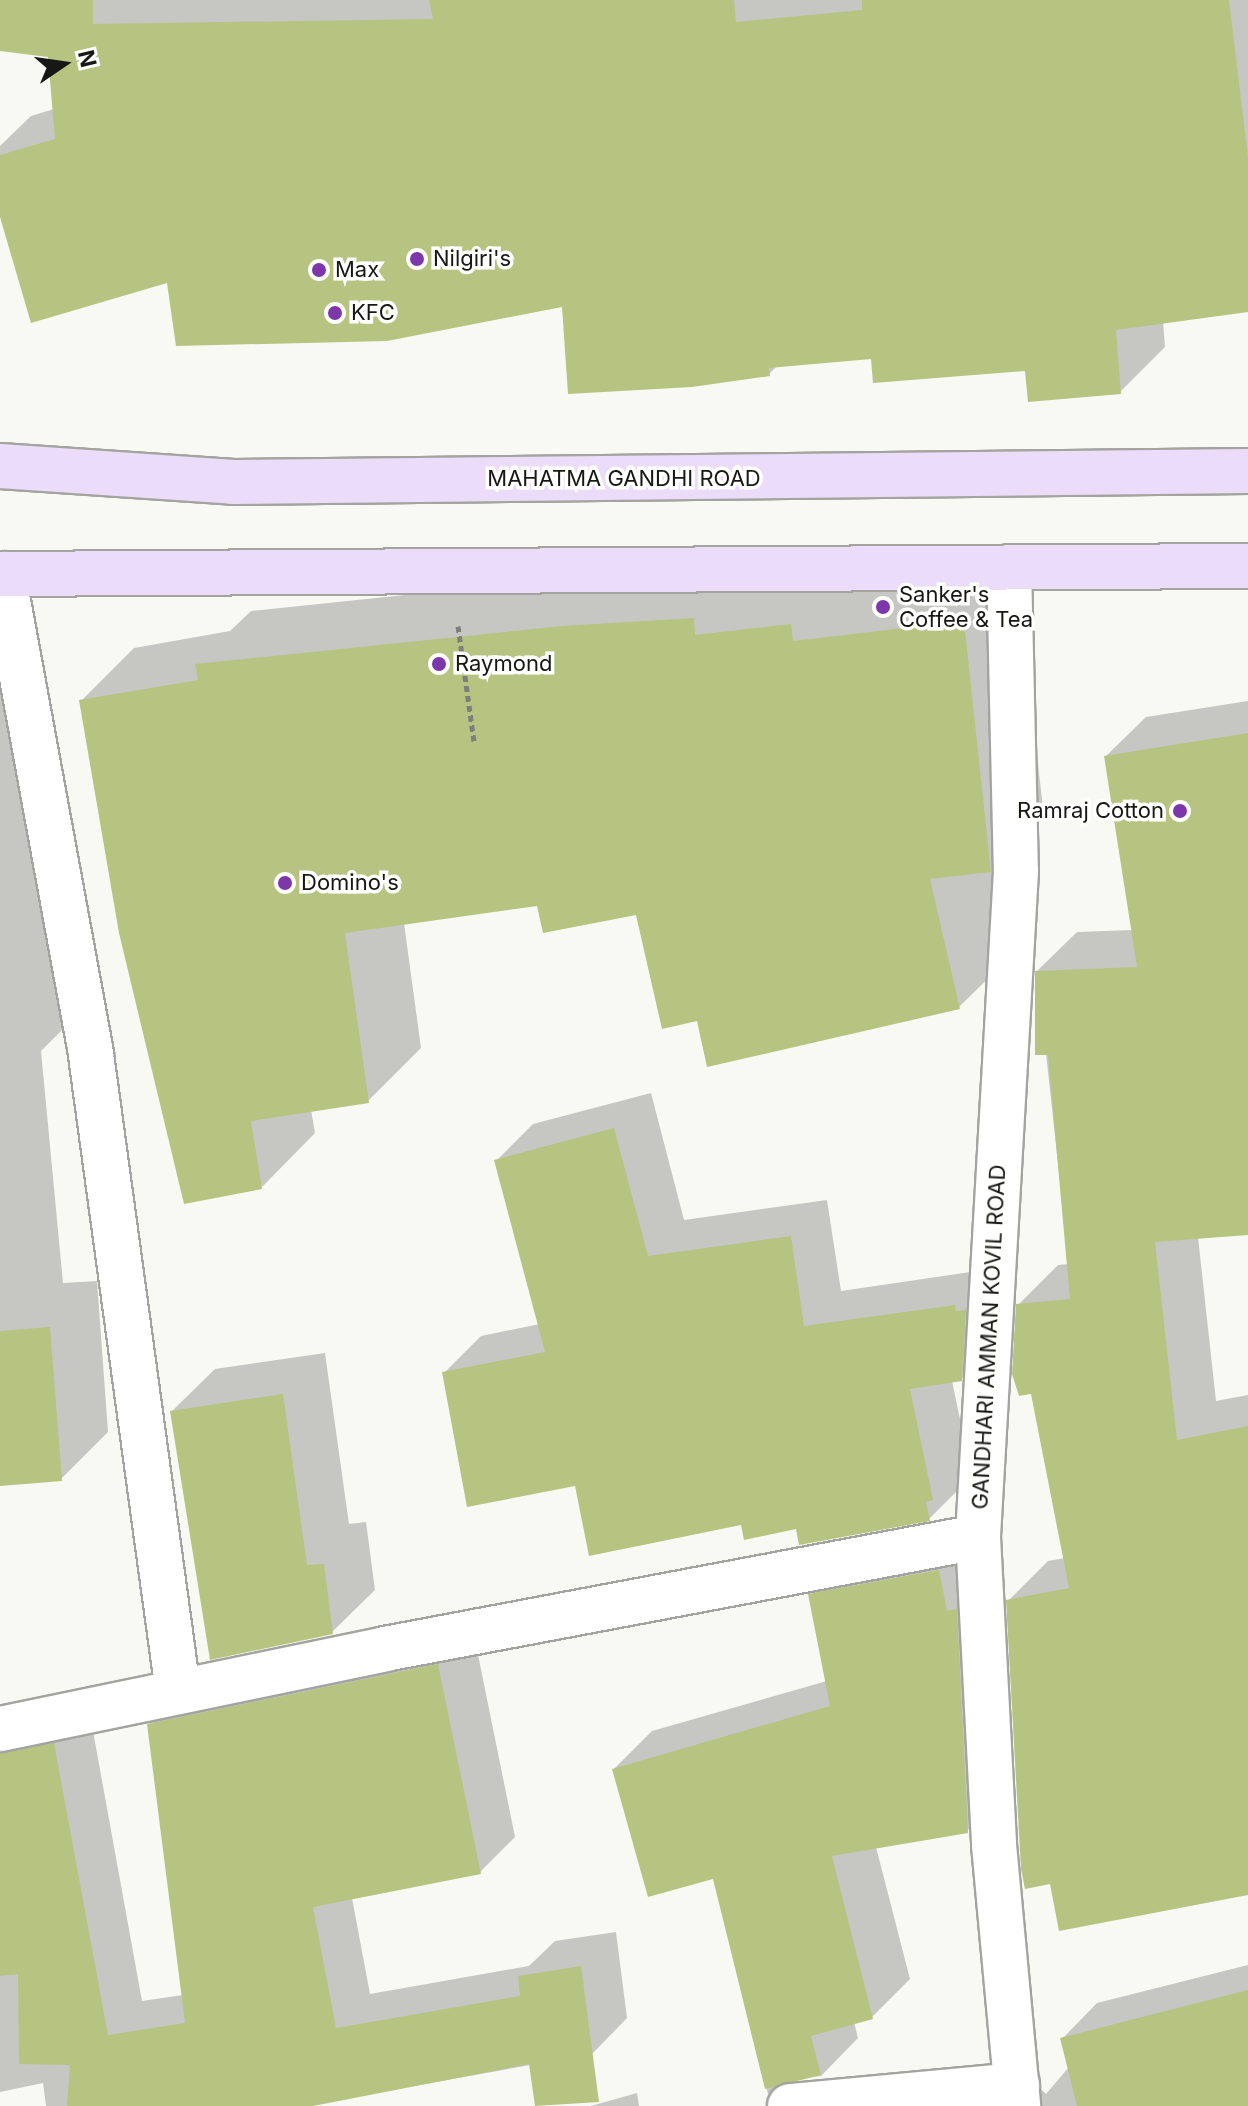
<!DOCTYPE html>
<html>
<head>
<meta charset="utf-8">
<style>
  body { margin:0 }
  #map { position:relative; width:1248px; height:2106px; overflow:hidden; background:#f8f9f3; font-family:Inter,sans-serif }
  div>[style] { position:absolute }
  .shadow>* { inset:0; background:#0003 }
  .building>* { inset:0; background:#b7c380 }
  .path>* { height:5px; margin-top:-2.5px; transform-origin:0; background:repeating-linear-gradient(90deg,#7e7f7b 0 6px,transparent 0 10px) }
  .roads { filter:drop-shadow(2px 0 #a3a49f) drop-shadow(-2px 0 #a3a49f) drop-shadow(0 2px #a3a49f) drop-shadow(0 -2px #a3a49f) }
  .minor>* { height:44px; margin:-22px; padding:0 22px; transform-origin:22px; border-radius:22px; background:#fff }
  .primary>* { height:44px; margin:-22px; padding:0 22px; transform-origin:22px; border-radius:22px; background:#ebddf9 }
  .dots>* { width:22px; height:22px; translate:-50% -50%; box-sizing:border-box; border:4px solid #fffffe; border-radius:50% }
  span { translate:-50% -50%; white-space:nowrap; text-align:center; line-height:1.15; -webkit-text-stroke:7px #fffffe; paint-order:stroke }
  .poi-label { font-size:22px; color:#171715 }
  .left { translate:0 -50%; text-align:left }
  .right { translate:-100% -50%; text-align:right }
  .street-label { font-size:22px; color:#171715 }
  .north { position:absolute; left:24px; top:24px; width:80px; height:80px; -webkit-text-stroke:6px #fffffe; paint-order:stroke; rotate:77deg; font-size:22px; font-weight:700; line-height:32px; text-align:center; color:#171715 }
  .north::after { content:''; display:block; margin:auto; width:28px; height:36px; background:#171715; clip-path:polygon(50% 0,100% 100%,50% 72%,0 100%) }
</style>
</head>
<body>
<div id="map">
  <div class="shadow">
    <i style="clip-path:polygon(0 0,1248px 0,1248px 310px,1163px 321px,1165px 347px,1120px 392px,1027px 369px,873px 356px,778px 365px,769px 374px,564px 304px,168px 280px,0 210px,0 146px,31px 116px,54px 109px,49px 56px,0 49px)"></i>
    <i style="clip-path:polygon(1016px 569px,1044px 817px,993px 867px,1013px 954px,959px 1007px,698px 1018px,638px 912px,539px 904px,404px 923px,421px 1048px,368px 1101px,311px 1110px,315px 1133px,262px 1187px,81px 701px,134px 648px,230px 631px,251px 611px,617px 573px)"></i>
    <i style="clip-path:polygon(0 686px,82px 1010px,41px 1051px,63px 1283px,97px 1281px,108px 1432px,61px 1479px,0 1484px)"></i>
    <i style="clip-path:polygon(1248px 701px,1248px 1233px,1198px 1237px,1216px 1401px,1248px 1395px,1248px 1893px,1008px 1601px,1048px 1561px,1065px 1558px,1018px 1305px,1058px 1265px,1069px 1264px,1037px 971px,1077px 932px,1133px 930px,1106px 756px,1146px 717px)"></i>
    <i style="clip-path:polygon(651px 1093px,684px 1220px,827px 1200px,841px 1291px,991px 1269px,998px 1342px,961px 1379px,952px 1381px,969px 1462px,966px 1482px,929px 1519px,797px 1527px,577px 1484px,444px 1373px,481px 1336px,540px 1324px,496px 1161px,533px 1124px)"></i>
    <i style="clip-path:polygon(325px 1353px,349px 1524px,366px 1522px,375px 1590px,332px 1632px,172px 1411px,215px 1369px)"></i>
    <i style="clip-path:polygon(977px 1533px,1005px 1794px,967px 1831px,876px 1847px,910px 1979px,872px 2017px,854px 2022px,858px 2038px,821px 2076px,786px 2079px,768px 2094px,714px 1877px,614px 1769px,652px 1731px,827px 1681px,810px 1595px,848px 1557px)"></i>
    <i style="clip-path:polygon(473px 1630px,515px 1837px,480px 1872px,352px 1898px,370px 1994px,529px 1966px,555px 1941px,616px 1932px,627px 2018px,592px 2054px,302px 2106px,46px 2106px,43px 2083px,0 2092px,0 1717px,89px 1709px,142px 2001px,183px 1995px,149px 1725px,184px 1689px)"></i>
    <i style="clip-path:polygon(1248px 1965px,1248px 2106px,794px 2106px,1030px 2078px,1046px 2094px,1069px 2067px,1062px 2039px,1097px 2003px)"></i>
    <i style="clip-path:polygon(637px 2093px,639px 2106px,591px 2106px)"></i>
  </div>
  <div class="building">
    <i style="clip-path:polygon(0 0,93px 0,93px 24px,433px 19px,429px 0,734px 0,736px 22px,862px 10px,862px 0,1229px 0,1248px 157px,1248px 312px,1116px 330px,1121px 394px,1028px 402px,1025px 371px,873px 383px,871px 359px,769px 368px,770px 376px,692px 387px,568px 394px,562px 307px,387px 341px,176px 346px,167px 283px,31px 323px,0 217px,0 155px,55px 139px,48px 57px,0 51px)"></i>
    <i style="clip-path:polygon(694px 618px,695px 635px,791px 624px,793px 641px,964px 621px,991px 872px,930px 879px,960px 1009px,707px 1067px,697px 1021px,662px 1029px,636px 915px,543px 933px,537px 906px,345px 933px,369px 1103px,251px 1121px,262px 1189px,184px 1204px,119px 933px,79px 700px,198px 680px,195px 664px,562px 626px)"></i>
    <i style="clip-path:polygon(1248px 733px,1248px 1235px,1155px 1242px,1177px 1440px,1248px 1426px,1248px 1895px,1059px 1931px,1050px 1884px,1025px 1889px,1021px 1869px,1006px 1600px,1069px 1588px,1031px 1394px,1019px 1396px,1012px 1374px,1016px 1304px,1070px 1299px,1048px 1055px,1035px 1055px,1035px 971px,1137px 967px,1104px 756px)"></i>
    <i style="clip-path:polygon(614px 1128px,648px 1256px,791px 1236px,804px 1326px,955px 1305px,956px 1311px,966px 1310px,962px 1381px,910px 1389px,933px 1500px,926px 1502px,930px 1521px,799px 1545px,796px 1529px,744px 1540px,741px 1525px,589px 1556px,575px 1486px,467px 1507px,442px 1372px,545px 1352px,494px 1160px)"></i>
    <i style="clip-path:polygon(50px 1327px,62px 1481px,0 1486px,0 1331px)"></i>
    <i style="clip-path:polygon(283px 1394px,307px 1565px,324px 1564px,333px 1634px,210px 1660px,170px 1411px)"></i>
    <i style="clip-path:polygon(939px 1570px,947px 1611px,957px 1609px,968px 1833px,832px 1856px,873px 2019px,811px 2036px,821px 2075px,765px 2089px,713px 1879px,648px 1897px,612px 1769px,830px 1706px,808px 1594px)"></i>
    <i style="clip-path:polygon(438px 1664px,481px 1874px,313px 1907px,336px 2028px,520px 1996px,518px 1976px,581px 1966px,599px 2102px,535px 2106px,529px 2064px,313px 2106px,67px 2106px,70px 2065px,19px 2064px,18px 1974px,0 1976px,0 1753px,54px 1743px,108px 2035px,185px 2023px,147px 1724px)"></i>
    <i style="clip-path:polygon(1248px 1990px,1248px 2106px,1077px 2106px,1060px 2038px)"></i>
  </div>
  <div class="path">
    <i style="left:458px;top:626px;width:117px;rotate:82.1deg"></i>
  </div>
  <div class="roads">
    <div class="minor">
      <i style="left:1009px;top:567px;width:304px;rotate:88.7deg"></i>
      <i style="left:1016px;top:871px;width:667px;rotate:93.27deg"></i>
      <i style="left:978px;top:1537px;width:308px;rotate:87deg"></i>
      <i style="left:994px;top:1845px;width:262px;rotate:84.7deg"></i>
      <i style="left:3px;top:574px;width:489px;rotate:79.6deg"></i>
      <i style="left:91px;top:1055px;width:642px;rotate:82.21deg"></i>
      <i style="left:0;top:1729px;width:393px;rotate:-11.7deg"></i>
      <i style="left:385px;top:1649px;width:603px;rotate:-10.7deg"></i>
      <i style="left:790px;top:2106px;width:228px;rotate:-5.3deg"></i>
    </div>
    <div class="primary">
      <i style="left:0;top:466px;width:234px;rotate:3.9deg"></i>
      <i style="left:233px;top:482px;width:1015px;rotate:-0.62deg"></i>
      <i style="left:0;top:574px;width:1248px;rotate:-0.37deg"></i>
    </div>
  </div>
  <div class="dots">
    <i style="left:417px;top:259px;background:#7c37aa"></i>
    <i style="left:319px;top:270px;background:#7c37aa"></i>
    <i style="left:335px;top:313px;background:#7c37aa"></i>
    <i style="left:883px;top:607px;background:#7c37aa"></i>
    <i style="left:439px;top:664px;background:#7c37aa"></i>
    <i style="left:1180px;top:811px;background:#7c37aa"></i>
    <i style="left:285px;top:883px;background:#7c37aa"></i>
  </div>
  <div class="poi-label">
    <span class="left" style="left:433px;top:259px">Nilgiri's</span>
    <span class="left" style="left:335px;top:270px">Max</span>
    <span class="left" style="left:351px;top:313px">KFC</span>
    <span class="left" style="left:899px;top:607px">Sanker's<br>Coffee &amp; Tea</span>
    <span class="left" style="left:455px;top:664px">Raymond</span>
    <span class="right" style="left:1164px;top:811px">Ramraj Cotton</span>
    <span class="left" style="left:301px;top:883px">Domino's</span>
  </div>
  <div class="street-label">
    <span style="left:624px;top:479px">MAHATMA GANDHI ROAD</span>
    <span style="left:989px;top:1337px;rotate:-87deg">GANDHARI AMMAN KOVIL ROAD</span>
  </div>
  <div class="north">N</div>
</div>
</body>
</html>
